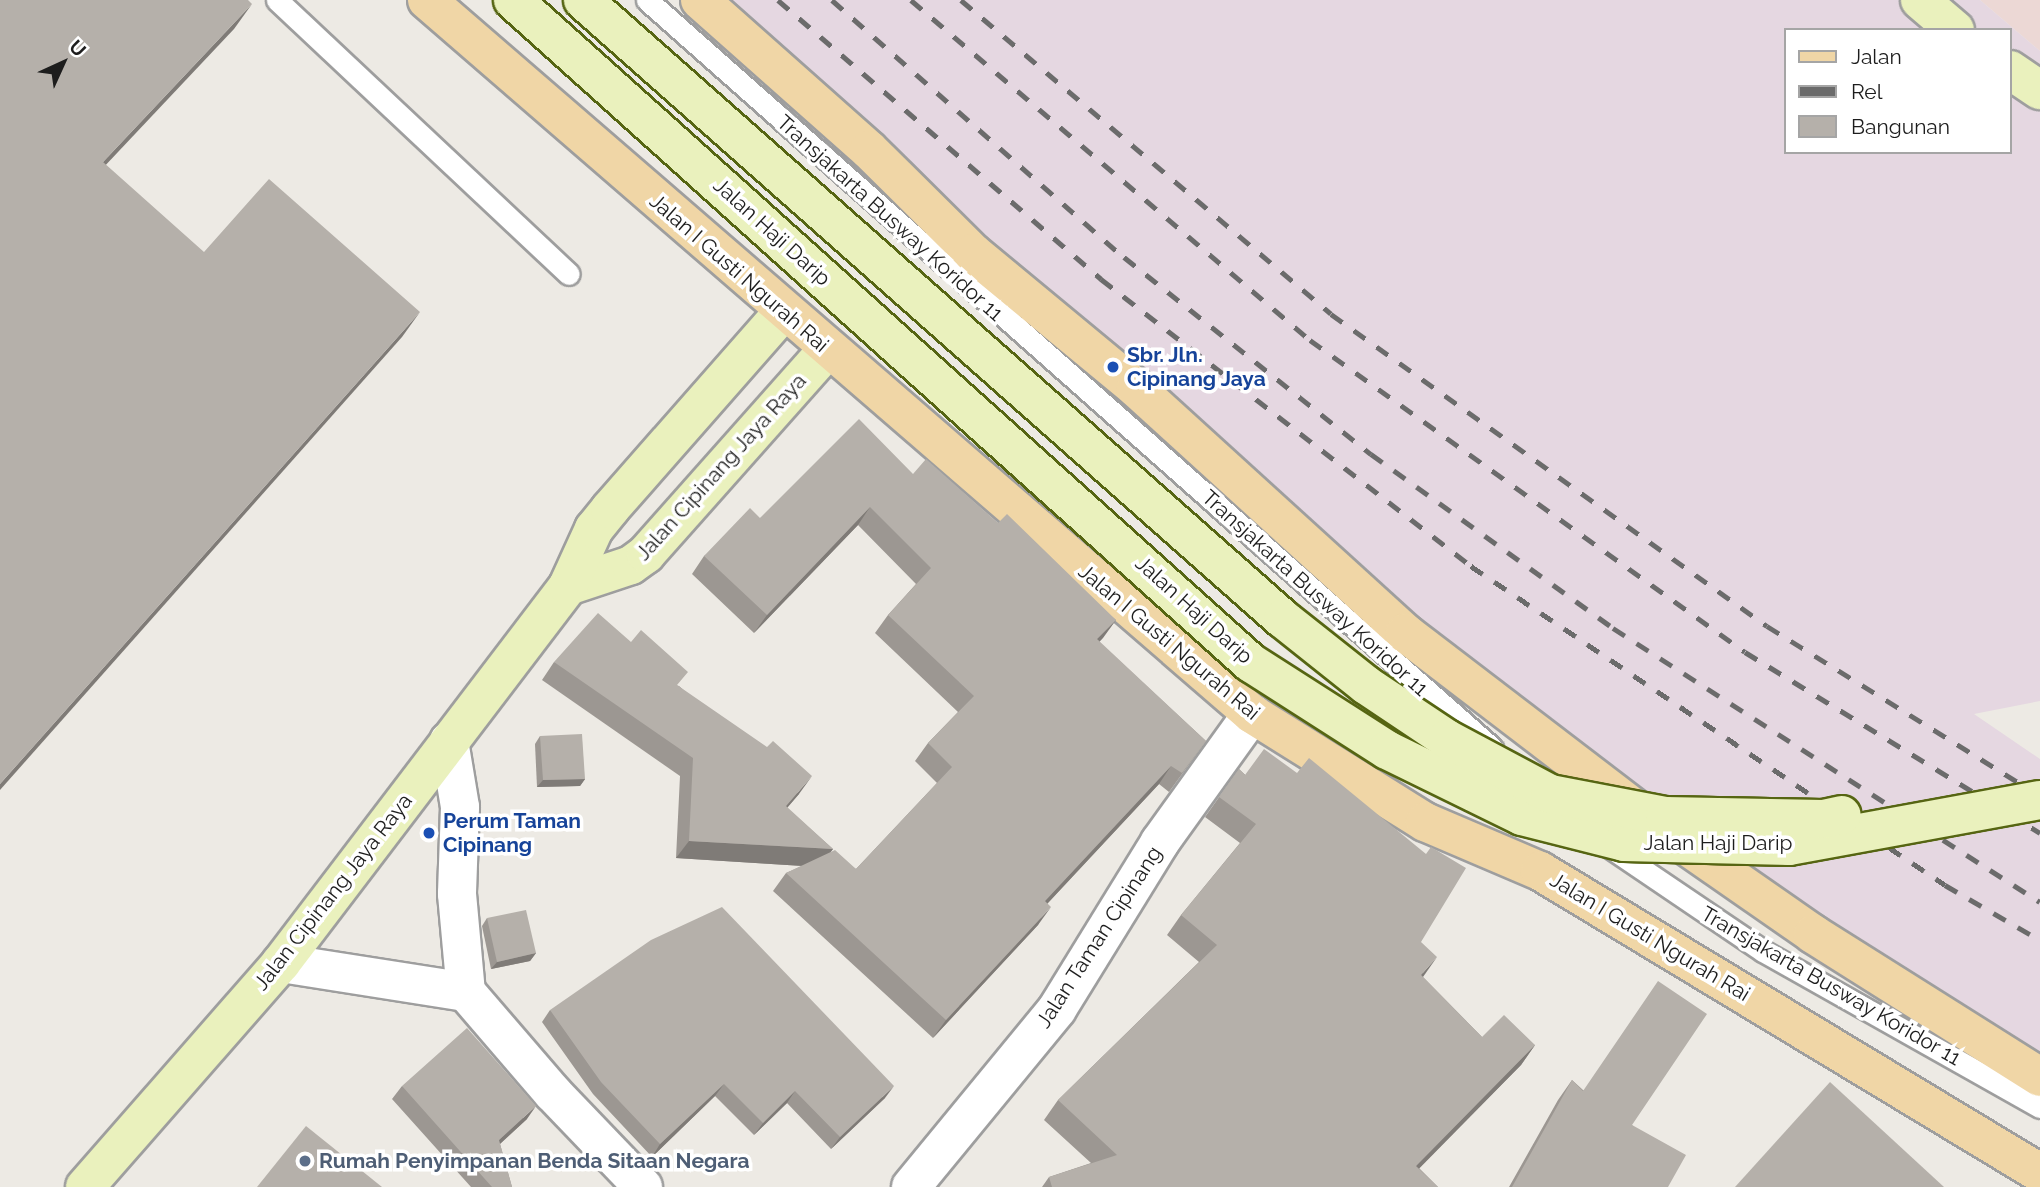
<!DOCTYPE html>
<html>
<head>
<meta charset="utf-8">
<style>
  body { margin:0 }
  #map { position:relative; width:2040px; height:1187px; overflow:hidden; background:#edeae4; font-family:Raleway,sans-serif }
  div>[style] { position:absolute }
  .commercial>* { inset:0; background:#ecd8d5 }
  .industrial>* { inset:0; background:#e5d7e1 }
  .roads { filter:drop-shadow(2px 0 #9e9e9e) drop-shadow(-2px 0 #9e9e9e) drop-shadow(0 2px #9e9e9e) drop-shadow(0 -2px #9e9e9e) }
  .lane>* { height:21px; margin:-10.5px; padding:0 10.5px; transform-origin:10.5px; border-radius:10.5px; background:#fff }
  .street>* { height:38px; margin:-19px; padding:0 19px; transform-origin:19px; border-radius:19px; background:#fff }
  .secondary>* { height:38px; margin:-19px; padding:0 19px; transform-origin:19px; border-radius:19px; background:#eaf1bd }
  .primary>* { height:38px; margin:-19px; padding:0 19px; transform-origin:19px; border-radius:19px; background:#f0d6a6 }
  .rail>* { height:5px; margin-top:-2.5px; transform-origin:0; background:repeating-linear-gradient(90deg,#6b6b6b 0 14px,transparent 0 28px) }
  .bridges { filter:drop-shadow(2px 0 #566512) drop-shadow(-2px 0 #566512) drop-shadow(0 2px #566512) drop-shadow(0 -2px #566512) }
  .secondary-bridge>* { height:38px; margin:-19px; padding:0 19px; transform-origin:19px; border-radius:19px; background:#eaf1bd }
  .wall>* { inset:0; background:#9c9792 }
  .shaded-wall>* { inset:0; background:#7f7b77 }
  .building>* { inset:0; background:#b5b0aa }
  .dots>* { width:19px; height:19px; translate:-50% -50%; box-sizing:border-box; border:4px solid #fff; border-radius:50% }
  span { translate:-50% -50%; white-space:nowrap; text-align:center; line-height:1.15; -webkit-text-stroke:7px #fff; paint-order:stroke }
  .street-label { font-size:21px; color:#1d1d1d }
  .transit-label { font-size:21px; color:#164399; font-weight:700 }
  .left { translate:0 -50%; text-align:left }
  .service-label { font-size:21px; color:#4e5e75; font-weight:700 }
  .legend { position:absolute; left:1784px; top:28px; width:228px; height:126px; box-sizing:border-box; background:#fff; border:2px solid #a5a5a5; margin:0; padding:9px 12px; list-style:none; font-size:21px; color:#1d1d1d }
  .legend li { display:flex; align-items:center; gap:14px; height:35px }
  .legend b { width:35px; border:2px solid #a5a5a5 }
  .north { position:absolute; left:28px; top:28px; width:70px; height:70px; -webkit-text-stroke:5px #fff; paint-order:stroke; rotate:45deg; font-size:19px; font-weight:700; line-height:28px; text-align:center; color:#1d1d1d }
  .north::after { content:''; display:block; margin:auto; width:24px; height:32px; background:#1d1d1d; clip-path:polygon(50% 0,100% 100%,50% 72%,0 100%) }
</style>
</head>
<body>
<div id="map">
  <div class="commercial">
    <i style="clip-path:polygon(1980px 0,2040px 0,2040px 51px)"></i>
  </div>
  <div class="industrial">
    <i style="clip-path:polygon(evenodd,703px 0,1980px 0,2040px 51px,2040px 701px,1974px 714px,2040px 759px,2040px 1077px,1405px 633px,703px 0,1786px 30px,2010px 30px,2010px 152px,1786px 152px,1786px 30px)"></i>
  </div>
  <div class="roads">
    <div class="lane">
      <i style="left:277px;top:0;width:400px;rotate:43.2deg"></i>
      <i style="left:647px;top:0;width:1129px;rotate:41.52deg"></i>
      <i style="left:1608px;top:846px;width:187px;rotate:34.1deg"></i>
      <i style="left:1763px;top:951px;width:318px;rotate:29.4deg"></i>
    </div>
    <div class="street">
      <i style="left:449px;top:741px;width:67px;rotate:80.5deg"></i>
      <i style="left:460px;top:807px;width:87px;rotate:92deg"></i>
      <i style="left:457px;top:894px;width:98px;rotate:84.8deg"></i>
      <i style="left:466px;top:992px;width:133px;rotate:49.3deg"></i>
      <i style="left:553px;top:1093px;width:130px;rotate:46.2deg"></i>
      <i style="left:281px;top:963px;width:187px;rotate:8.9deg"></i>
      <i style="left:911px;top:1187px;width:230px;rotate:-50.6deg"></i>
      <i style="left:1057px;top:1009px;width:196px;rotate:-58.3deg"></i>
      <i style="left:1160px;top:842px;width:158px;rotate:-54.3deg"></i>
    </div>
    <div class="secondary">
      <i style="left:1920px;top:0;width:46px;rotate:40.6deg"></i>
      <i style="left:2010px;top:70px;width:36px;rotate:34deg"></i>
      <i style="left:568px;top:586px;width:66px;rotate:-18.4deg"></i>
      <i style="left:631px;top:565px;width:19px;rotate:-36deg"></i>
      <i style="left:646px;top:554px;width:273px;rotate:-48.4deg"></i>
      <i style="left:85px;top:1187px;width:298px;rotate:-48.8deg"></i>
      <i style="left:281px;top:963px;width:474px;rotate:-52.7deg"></i>
      <i style="left:568px;top:586px;width:63px;rotate:-65.5deg"></i>
      <i style="left:594px;top:529px;width:26px;rotate:-51deg"></i>
      <i style="left:610px;top:509px;width:262px;rotate:-48.7deg"></i>
    </div>
    <div class="primary">
      <i style="left:427px;top:0;width:1091px;rotate:40.87deg"></i>
      <i style="left:1252px;top:714px;width:204px;rotate:32deg"></i>
      <i style="left:1425px;top:822px;width:125px;rotate:23.1deg"></i>
      <i style="left:1540px;top:871px;width:584px;rotate:31.13deg"></i>
      <i style="left:700px;top:0;width:226px;rotate:41.6deg"></i>
      <i style="left:869px;top:150px;width:146px;rotate:44.7deg"></i>
      <i style="left:973px;top:253px;width:212px;rotate:39.6deg"></i>
      <i style="left:1136px;top:388px;width:364px;rotate:42.3deg"></i>
      <i style="left:1405px;top:633px;width:315px;rotate:37.4deg"></i>
      <i style="left:1655px;top:824px;width:193px;rotate:34.8deg"></i>
      <i style="left:1813px;top:934px;width:268px;rotate:32.2deg"></i>
    </div>
  </div>
  <div class="rail">
    <i style="left:778px;top:0;width:427px;rotate:40.8deg"></i>
    <i style="left:1101px;top:279px;width:468px;rotate:37.8deg"></i>
    <i style="left:1471px;top:566px;width:571px;rotate:33.94deg"></i>
    <i style="left:1945px;top:885px;width:110px;rotate:30.1deg"></i>
    <i style="left:832px;top:0;width:389px;rotate:41.4deg"></i>
    <i style="left:1124px;top:257px;width:316px;rotate:38.6deg"></i>
    <i style="left:1371px;top:454px;width:298px;rotate:35.7deg"></i>
    <i style="left:1613px;top:628px;width:507px;rotate:32.69deg"></i>
    <i style="left:911px;top:0;width:524px;rotate:40.44deg"></i>
    <i style="left:1310px;top:340px;width:535px;rotate:35.65deg"></i>
    <i style="left:1745px;top:652px;width:346px;rotate:31.5deg"></i>
    <i style="left:961px;top:0;width:485px;rotate:40.3deg"></i>
    <i style="left:1331px;top:314px;width:536px;rotate:35.59deg"></i>
    <i style="left:1767px;top:626px;width:322px;rotate:31.9deg"></i>
  </div>
  <div class="bridges">
    <div class="secondary-bridge">
      <i style="left:513px;top:0;width:992px;rotate:41.94deg"></i>
      <i style="left:1251px;top:663px;width:161px;rotate:32.6deg"></i>
      <i style="left:1387px;top:750px;width:150px;rotate:26.1deg"></i>
      <i style="left:1522px;top:816px;width:105px;rotate:14.3deg"></i>
      <i style="left:1624px;top:842px;width:165px;rotate:1.4deg"></i>
      <i style="left:1789px;top:846px;width:255px;rotate:-10.4deg"></i>
      <i style="left:583px;top:0;width:934px;rotate:41.49deg"></i>
      <i style="left:1283px;top:619px;width:106px;rotate:38.5deg"></i>
      <i style="left:1366px;top:685px;width:97px;rotate:33.7deg"></i>
      <i style="left:1447px;top:739px;width:117px;rotate:28.1deg"></i>
      <i style="left:1550px;top:794px;width:117px;rotate:10.8deg"></i>
      <i style="left:1665px;top:816px;width:158px;rotate:1.1deg"></i>
      <i style="left:1823px;top:819px;width:19px;rotate:-12deg"></i>
    </div>
  </div>
  <div class="wall">
    <i style="clip-path:polygon(913px 474px,998px 523px,1116px 620px,1099px 642px,1206px 741px,1169px 792px,1159px 784px,1047px 904px,1038px 925px,933px 1038px,773px 891px,786px 873px,802px 866px,676px 858px,680px 776px,542px 680px,554px 662px,679px 686px,799px 794px,787px 808px,833px 849px,830px 852px,856px 869px,937px 783px,915px 761px,928px 743px,958px 712px,875px 633px,888px 615px,916px 584px,858px 525px,754px 633px,692px 574px,704px 556px,760px 518px)"></i>
    <i style="clip-path:polygon(540px 736px,585px 779px,580px 786px,537px 787px,535px 744px)"></i>
    <i style="clip-path:polygon(1239px 769px,1421px 942px,1423px 977px,1482px 1037px,1535px 1045px,1521px 1065px,1419px 1168px,1438px 1187px,1042px 1187px,1049px 1177px,1091px 1163px,1044px 1120px,1058px 1100px,1199px 962px,1167px 935px,1181px 915px,1240px 843px,1205px 817px)"></i>
    <i style="clip-path:polygon(487px 918px,536px 953px,530px 961px,491px 969px,482px 926px)"></i>
    <i style="clip-path:polygon(550px 1010px,885px 1098px,831px 1149px,787px 1103px,754px 1135px,715px 1096px,652px 1157px,593px 1094px,542px 1022px)"></i>
    <i style="clip-path:polygon(1572px 1080px,1583px 1090px,1632px 1125px,1668px 1187px,1509px 1187px,1558px 1100px)"></i>
    <i style="clip-path:polygon(402px 1086px,527px 1119px,500px 1144px,512px 1187px,471px 1187px,392px 1099px)"></i>
  </div>
  <div class="shaded-wall">
    <i style="clip-path:polygon(252px 4px,234px 29px,85px 187px,103px 162px)"></i>
    <i style="clip-path:polygon(420px 312px,402px 337px,0 790px,0 784px)"></i>
    <i style="clip-path:polygon(870px 507px,858px 525px,754px 633px,767px 615px)"></i>
    <i style="clip-path:polygon(1116px 620px,1103px 638px,1084px 658px,1097px 639px)"></i>
    <i style="clip-path:polygon(1171px 766px,1159px 784px,1032px 920px,1045px 901px)"></i>
    <i style="clip-path:polygon(812px 776px,799px 794px,773px 824px,786px 806px)"></i>
    <i style="clip-path:polygon(585px 779px,580px 786px,537px 787px,543px 780px)"></i>
    <i style="clip-path:polygon(689px 841px,833px 849px,820px 867px,676px 858px)"></i>
    <i style="clip-path:polygon(1051px 907px,1038px 925px,933px 1038px,946px 1020px)"></i>
    <i style="clip-path:polygon(536px 953px,530px 961px,491px 969px,497px 962px)"></i>
    <i style="clip-path:polygon(1437px 957px,1423px 977px,1421px 975px)"></i>
    <i style="clip-path:polygon(1535px 1045px,1521px 1065px,1402px 1186px,1416px 1166px)"></i>
    <i style="clip-path:polygon(724px 1084px,715px 1096px,652px 1157px,660px 1144px)"></i>
    <i style="clip-path:polygon(894px 1086px,885px 1098px,831px 1149px,840px 1137px)"></i>
    <i style="clip-path:polygon(795px 1091px,787px 1103px,754px 1135px,763px 1123px)"></i>
    <i style="clip-path:polygon(536px 1106px,527px 1119px,490px 1153px,499px 1140px)"></i>
  </div>
  <div class="building">
    <i style="clip-path:polygon(0 0,248px 0,252px 4px,103px 162px,204px 252px,269px 179px,420px 312px,0 784px)"></i>
    <i style="clip-path:polygon(859px 419px,913px 474px,926px 459px,998px 523px,1007px 514px,1116px 620px,1097px 639px,1206px 741px,1182px 773px,1171px 766px,1045px 901px,1051px 907px,946px 1020px,786px 873px,835px 850px,856px 869px,952px 767px,928px 743px,974px 696px,888px 615px,931px 568px,870px 507px,767px 615px,704px 556px,750px 508px,760px 518px)"></i>
    <i style="clip-path:polygon(598px 613px,631px 642px,641px 630px,688px 672px,677px 685px,767px 747px,773px 741px,812px 776px,786px 806px,833px 849px,689px 841px,693px 758px,554px 662px)"></i>
    <i style="clip-path:polygon(582px 734px,585px 779px,543px 780px,540px 736px)"></i>
    <i style="clip-path:polygon(1264px 749px,1297px 773px,1309px 758px,1426px 854px,1431px 847px,1466px 868px,1421px 942px,1437px 957px,1421px 975px,1482px 1037px,1504px 1015px,1535px 1045px,1416px 1166px,1438px 1187px,1052px 1187px,1049px 1177px,1117px 1155px,1058px 1100px,1217px 945px,1181px 915px,1256px 824px,1219px 797px,1239px 769px,1245px 775px)"></i>
    <i style="clip-path:polygon(722px 907px,894px 1086px,840px 1137px,795px 1091px,763px 1123px,724px 1084px,660px 1144px,601px 1082px,550px 1010px,651px 940px)"></i>
    <i style="clip-path:polygon(526px 910px,536px 953px,497px 962px,487px 918px)"></i>
    <i style="clip-path:polygon(1658px 981px,1707px 1014px,1632px 1125px,1686px 1155px,1668px 1187px,1512px 1187px,1572px 1080px,1583px 1091px)"></i>
    <i style="clip-path:polygon(467px 1028px,536px 1106px,499px 1140px,512px 1187px,492px 1187px,402px 1086px)"></i>
    <i style="clip-path:polygon(1830px 1082px,1944px 1187px,1735px 1187px)"></i>
    <i style="clip-path:polygon(306px 1126px,382px 1187px,257px 1187px)"></i>
  </div>
  <div class="dots">
    <i style="left:1113px;top:367px;background:#1a4fb4"></i>
    <i style="left:429px;top:833px;background:#1a4fb4"></i>
    <i style="left:305px;top:1161px;background:#5c6f8a"></i>
  </div>
  <div class="street-label">
    <span style="left:890px;top:218px;rotate:42deg">Transjakarta Busway Koridor 11</span>
    <span style="left:772px;top:232px;rotate:42deg">Jalan Haji Darip</span>
    <span style="left:739px;top:273px;rotate:41deg">Jalan I Gusti Ngurah Rai</span>
    <span style="left:721px;top:467px;rotate:-48deg">Jalan Cipinang Jaya Raya</span>
    <span style="left:1315px;top:593px;rotate:42deg">Transjakarta Busway Koridor 11</span>
    <span style="left:1194px;top:610px;rotate:42deg">Jalan Haji Darip</span>
    <span style="left:1169px;top:642px;rotate:40deg">Jalan I Gusti Ngurah Rai</span>
    <span style="left:1718px;top:843px">Jalan Haji Darip</span>
    <span style="left:333px;top:892px;rotate:-52deg">Jalan Cipinang Jaya Raya</span>
    <span style="left:1099px;top:937px;rotate:-57deg">Jalan Taman Cipinang</span>
    <span style="left:1650px;top:937px;rotate:31deg">Jalan I Gusti Ngurah Rai</span>
    <span style="left:1831px;top:986px;rotate:30deg">Transjakarta Busway Koridor 11</span>
  </div>
  <div class="transit-label">
    <span class="left" style="left:1127px;top:367px">Sbr. Jln.<br>Cipinang Jaya</span>
    <span class="left" style="left:443px;top:833px">Perum Taman<br>Cipinang</span>
  </div>
  <div class="service-label">
    <span class="left" style="left:319px;top:1161px">Rumah Penyimpanan Benda Sitaan Negara</span>
  </div>
  <ul class="legend">
  <li><b style="height:9px;background:#f0d6a6"></b>Jalan</li>
  <li><b style="height:9px;background:#6b6b6b"></b>Rel</li>
  <li><b style="height:19px;background:#b5b0aa"></b>Bangunan</li>
  </ul>
  <div class="north">U</div>
</div>
</body>
</html>
